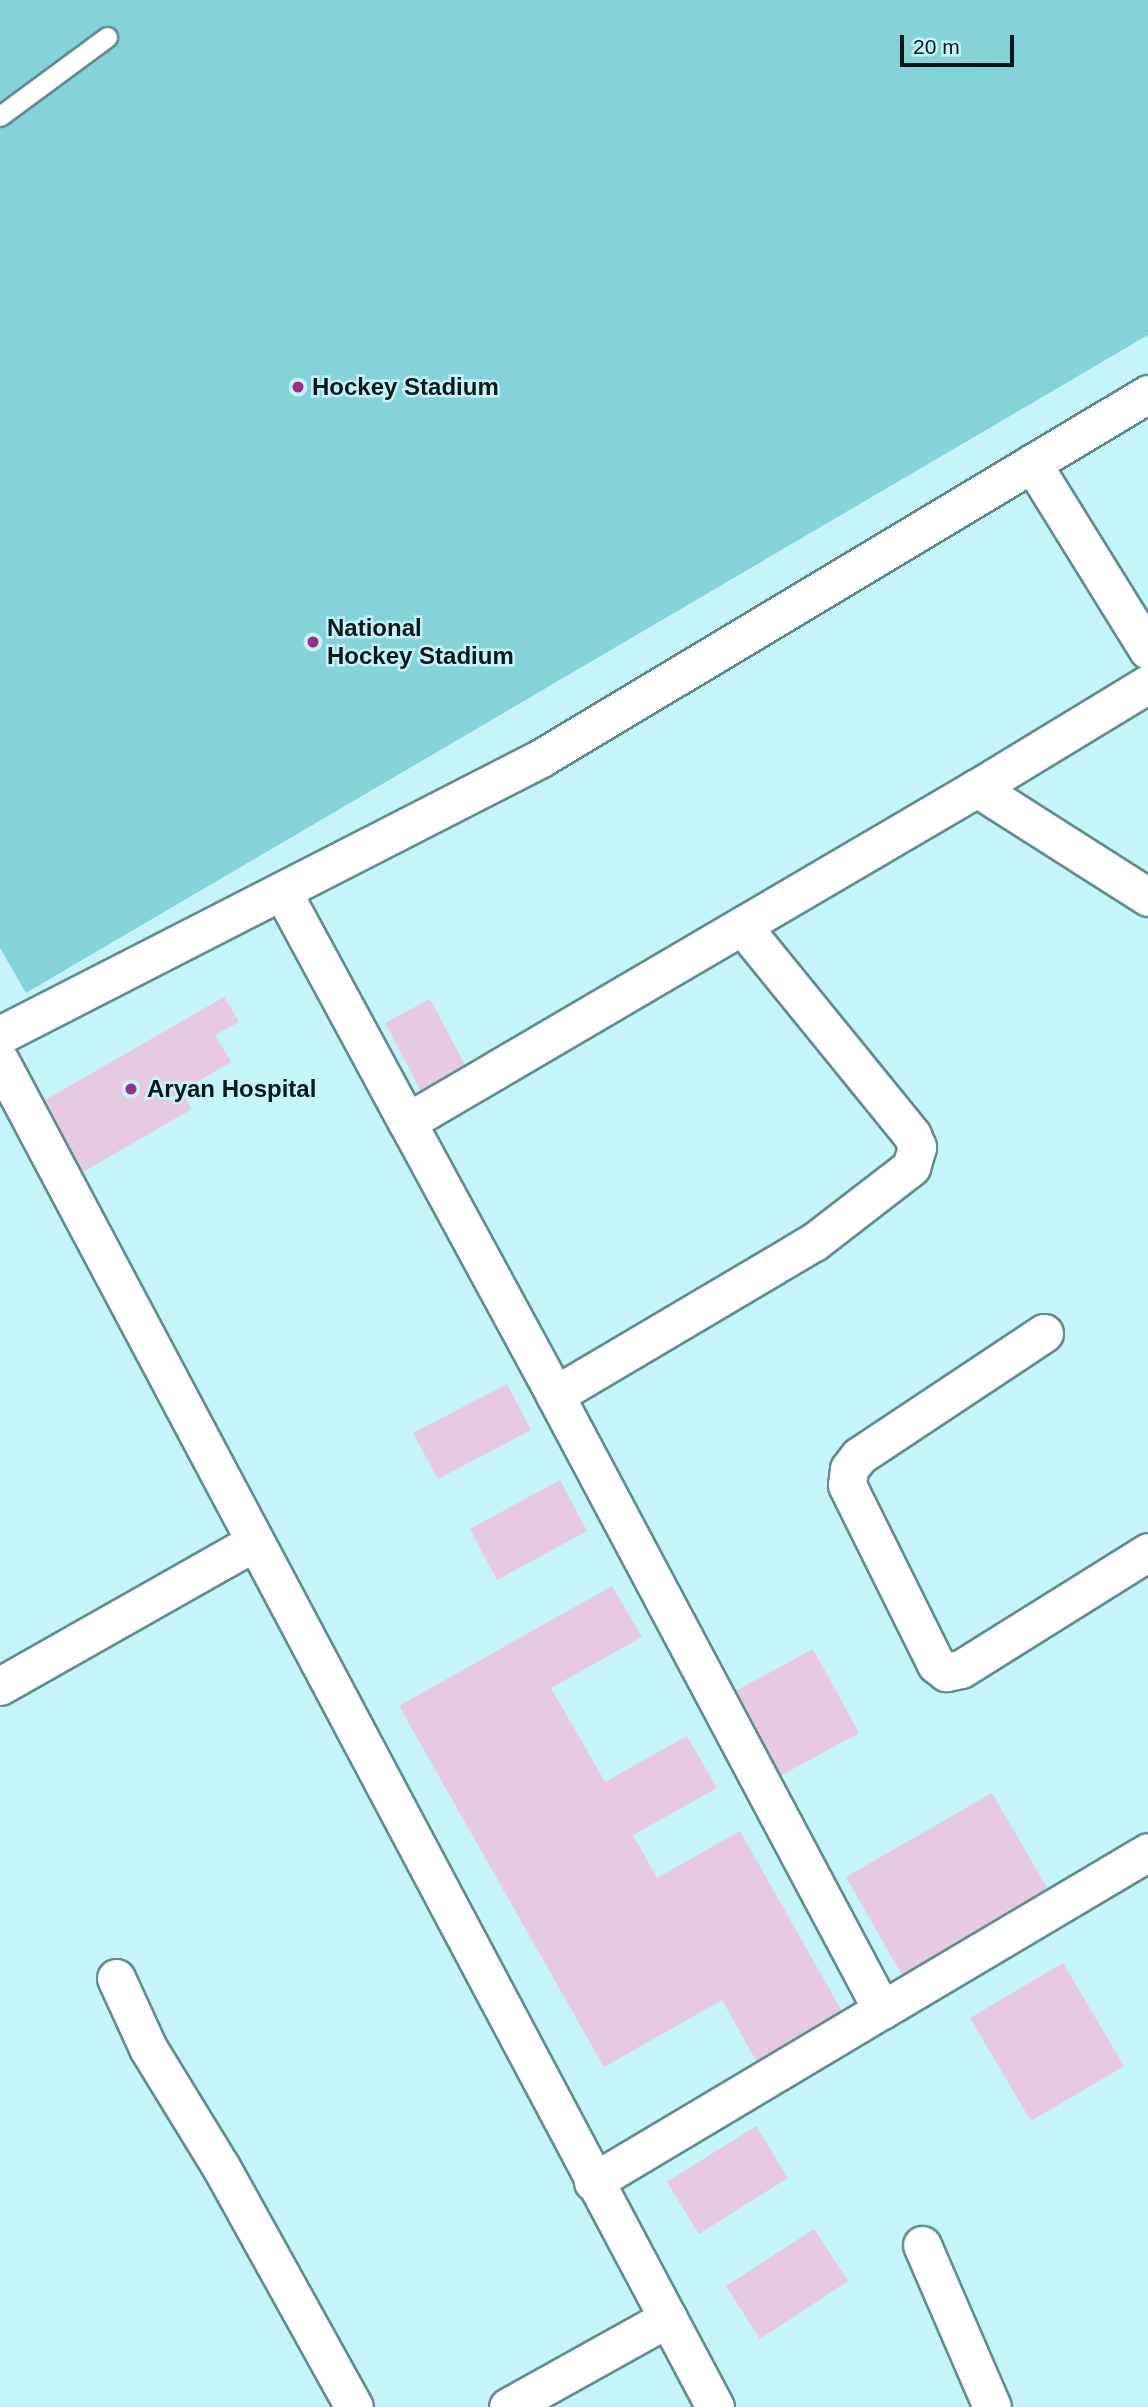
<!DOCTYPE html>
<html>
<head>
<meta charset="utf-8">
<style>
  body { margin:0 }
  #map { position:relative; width:1148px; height:2407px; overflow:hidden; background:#c5f4f9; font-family:Helvetica,sans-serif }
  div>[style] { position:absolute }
  .green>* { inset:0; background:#85d2d9 }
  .building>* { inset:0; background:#e8c9e2 }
  .roads { filter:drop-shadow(2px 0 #618d91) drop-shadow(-2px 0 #618d91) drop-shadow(0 2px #618d91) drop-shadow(0 -2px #618d91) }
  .lane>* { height:19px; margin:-9.5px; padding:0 9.5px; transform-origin:9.5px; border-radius:9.5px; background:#fff }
  .street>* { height:37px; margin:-18.5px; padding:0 18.5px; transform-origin:18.5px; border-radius:18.5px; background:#fff }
  .dots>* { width:19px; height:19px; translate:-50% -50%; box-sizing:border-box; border:4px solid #c5f4f9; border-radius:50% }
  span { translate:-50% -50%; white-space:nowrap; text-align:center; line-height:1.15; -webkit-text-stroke:5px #c5f4f9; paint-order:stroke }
  .poi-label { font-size:24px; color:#051718; font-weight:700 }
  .left { translate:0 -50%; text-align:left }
  .scale { position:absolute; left:900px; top:35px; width:114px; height:32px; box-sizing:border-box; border:4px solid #051718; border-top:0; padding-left:9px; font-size:21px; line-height:24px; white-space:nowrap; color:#051718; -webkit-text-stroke:5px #c5f4f9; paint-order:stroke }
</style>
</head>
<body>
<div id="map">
  <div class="green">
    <i style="clip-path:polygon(0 0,1148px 0,1148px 335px,26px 993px,0 948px)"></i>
  </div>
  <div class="building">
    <i style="clip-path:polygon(224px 997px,239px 1022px,215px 1035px,231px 1062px,181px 1091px,192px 1109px,81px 1173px,40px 1103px)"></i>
    <i style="clip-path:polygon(430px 999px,466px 1067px,421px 1091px,385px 1023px)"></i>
    <i style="clip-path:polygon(507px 1384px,531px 1430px,438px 1479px,413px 1433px)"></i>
    <i style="clip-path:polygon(560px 1480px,587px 1531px,497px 1580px,470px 1529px)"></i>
    <i style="clip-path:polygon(612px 1586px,642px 1637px,551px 1688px,605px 1782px,687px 1736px,717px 1788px,633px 1835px,657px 1878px,740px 1831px,844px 2015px,758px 2064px,722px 2000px,604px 2067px,399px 1706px)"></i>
    <i style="clip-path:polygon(813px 1649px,859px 1733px,778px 1777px,732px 1693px)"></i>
    <i style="clip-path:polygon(992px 1793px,1050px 1893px,903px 1977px,846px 1877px)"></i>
    <i style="clip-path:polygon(1063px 1963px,1124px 2066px,1031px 2121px,970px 2018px)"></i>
    <i style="clip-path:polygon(756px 2126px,788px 2178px,699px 2234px,667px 2182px)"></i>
    <i style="clip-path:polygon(814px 2229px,848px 2281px,760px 2339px,726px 2286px)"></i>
  </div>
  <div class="roads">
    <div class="lane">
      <i style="left:0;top:116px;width:133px;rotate:-36.4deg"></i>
    </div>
    <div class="street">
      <i style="left:1032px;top:463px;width:220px;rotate:58.2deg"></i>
      <i style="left:977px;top:788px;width:200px;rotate:-31.3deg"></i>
      <i style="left:282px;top:891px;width:263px;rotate:61.6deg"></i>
      <i style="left:407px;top:1122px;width:661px;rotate:-30.37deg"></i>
      <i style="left:977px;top:788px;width:203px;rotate:32.5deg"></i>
      <i style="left:0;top:1035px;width:608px;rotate:-27.11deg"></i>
      <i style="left:541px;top:758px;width:708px;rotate:-30.95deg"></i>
      <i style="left:0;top:1061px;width:1524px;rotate:62.02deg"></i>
      <i style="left:407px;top:1122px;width:311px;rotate:61.5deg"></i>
      <i style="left:1044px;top:1333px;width:222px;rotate:146.4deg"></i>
      <i style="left:859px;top:1456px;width:16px;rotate:128deg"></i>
      <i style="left:849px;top:1469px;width:16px;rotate:97deg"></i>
      <i style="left:847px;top:1485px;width:200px;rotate:63.6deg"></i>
      <i style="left:936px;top:1664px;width:13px;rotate:39deg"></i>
      <i style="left:946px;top:1672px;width:15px;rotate:-11deg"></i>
      <i style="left:961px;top:1669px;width:221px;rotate:-32deg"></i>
      <i style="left:0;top:1686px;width:293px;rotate:-29.5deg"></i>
      <i style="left:116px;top:1978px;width:77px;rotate:65.4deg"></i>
      <i style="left:148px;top:2048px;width:140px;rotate:58.5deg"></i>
      <i style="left:221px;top:2167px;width:274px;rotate:61deg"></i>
      <i style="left:882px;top:2010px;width:309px;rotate:-30.7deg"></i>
      <i style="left:593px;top:2182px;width:336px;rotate:-30.8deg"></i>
      <i style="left:882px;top:2010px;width:697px;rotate:-118deg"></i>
      <i style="left:555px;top:1395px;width:301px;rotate:-30.6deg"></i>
      <i style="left:814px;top:1242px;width:123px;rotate:-37.7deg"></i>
      <i style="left:911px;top:1167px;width:21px;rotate:-73deg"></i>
      <i style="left:917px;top:1147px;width:13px;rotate:-113deg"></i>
      <i style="left:912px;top:1135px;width:269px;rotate:-129.1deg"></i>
      <i style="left:922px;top:2245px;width:176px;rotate:66.6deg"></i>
      <i style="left:508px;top:2407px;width:183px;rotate:-29.1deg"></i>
    </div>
  </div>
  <div class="dots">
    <i style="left:298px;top:387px;background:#9a2e8f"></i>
    <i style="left:313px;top:642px;background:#9a2e8f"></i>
    <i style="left:131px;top:1089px;background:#9a2e8f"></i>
  </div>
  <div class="poi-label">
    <span class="left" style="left:312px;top:387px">Hockey Stadium</span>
    <span class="left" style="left:327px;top:642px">National<br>Hockey Stadium</span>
    <span class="left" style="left:147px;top:1089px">Aryan Hospital</span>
  </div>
  <div class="scale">20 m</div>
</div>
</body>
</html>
